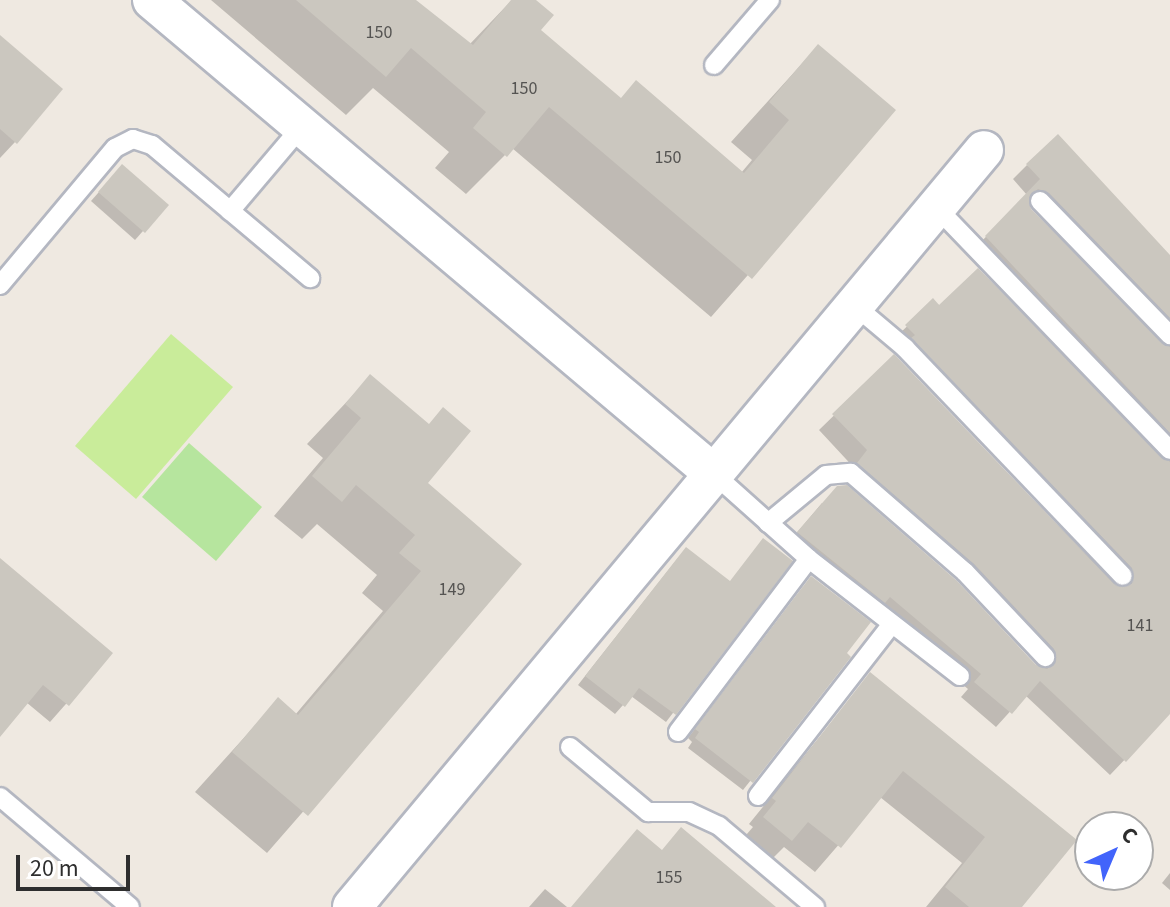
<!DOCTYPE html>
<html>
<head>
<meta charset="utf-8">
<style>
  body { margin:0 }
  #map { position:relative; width:1170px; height:907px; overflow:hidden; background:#efe9e1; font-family:"Source Sans 3",sans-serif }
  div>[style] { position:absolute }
  .green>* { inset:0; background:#b6e59e }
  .pitch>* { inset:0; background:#c9ec9a }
  .shadow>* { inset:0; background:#0003 }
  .building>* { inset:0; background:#cbc7bf }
  .roads { filter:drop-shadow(2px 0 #b4b7c1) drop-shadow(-2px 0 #b4b7c1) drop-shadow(0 2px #b4b7c1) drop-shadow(0 -2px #b4b7c1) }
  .service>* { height:18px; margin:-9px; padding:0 9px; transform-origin:9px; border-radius:9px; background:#fff }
  .minor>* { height:38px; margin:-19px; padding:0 19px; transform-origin:19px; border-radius:19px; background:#fff }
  span { translate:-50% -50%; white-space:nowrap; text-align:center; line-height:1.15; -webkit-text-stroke:7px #fff; paint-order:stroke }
  .number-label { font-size:18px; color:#555452 }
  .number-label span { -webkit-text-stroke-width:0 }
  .north { position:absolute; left:1074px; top:811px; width:80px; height:80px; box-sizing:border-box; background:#fff; border:2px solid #ababab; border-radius:50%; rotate:44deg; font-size:22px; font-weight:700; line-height:32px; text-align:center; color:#2e2e2e }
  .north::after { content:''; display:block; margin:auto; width:28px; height:36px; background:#4264fb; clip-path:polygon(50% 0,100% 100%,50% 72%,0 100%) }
  .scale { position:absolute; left:16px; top:855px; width:114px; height:36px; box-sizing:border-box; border:4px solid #2e2e2e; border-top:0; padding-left:10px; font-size:24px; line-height:28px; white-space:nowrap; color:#2e2e2e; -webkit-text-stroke:6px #fff; paint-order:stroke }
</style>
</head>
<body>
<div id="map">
  <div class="green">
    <i style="clip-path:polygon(189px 443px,262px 507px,216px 561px,142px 497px)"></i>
  </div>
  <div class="pitch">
    <i style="clip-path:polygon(171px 334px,233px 387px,136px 499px,75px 446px)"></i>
  </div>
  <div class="shadow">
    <i style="clip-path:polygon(211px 0,415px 0,469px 45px,512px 0,533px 0,538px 30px,619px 100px,741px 173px,752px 160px,731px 142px,818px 46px,893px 110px,711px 317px,512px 148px,466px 194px,435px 168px,449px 152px,373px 88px,346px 115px)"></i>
    <i style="clip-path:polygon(0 38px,15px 142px,0 158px)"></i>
    <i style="clip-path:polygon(evenodd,1027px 165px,1170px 258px,1170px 712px,1110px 775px,1025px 695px,996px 727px,961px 697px,968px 689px,875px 611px,784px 548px,822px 503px,1041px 669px,819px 430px,894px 357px,1119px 588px,892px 341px,933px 301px,1165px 456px,972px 251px,1027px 195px,1013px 179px,1027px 165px,1029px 206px,1034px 206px,1151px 330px,1029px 210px,1029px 206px)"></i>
    <i style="clip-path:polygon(114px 175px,166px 205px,135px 240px,91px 201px)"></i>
    <i style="clip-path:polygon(370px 377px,425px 484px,519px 564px,267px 853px,195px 792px,278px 700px,295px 715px,383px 611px,362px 593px,377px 575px,317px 524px,302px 539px,274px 516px,323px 458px,307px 444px)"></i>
    <i style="clip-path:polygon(678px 558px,729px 583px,790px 561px,666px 722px,631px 696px,615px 714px,578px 685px)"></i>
    <i style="clip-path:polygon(0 560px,110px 654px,50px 722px,26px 702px,0 734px)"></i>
    <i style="clip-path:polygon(803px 587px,848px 657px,743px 790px,688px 748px,692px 742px,688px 738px)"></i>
    <i style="clip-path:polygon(870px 675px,1074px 840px,1020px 907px,926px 907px,962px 863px,880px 797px,815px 872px,784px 847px,766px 865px,739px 843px,753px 827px,749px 824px)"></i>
    <i style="clip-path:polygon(1170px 873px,1170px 890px,1162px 883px)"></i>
    <i style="clip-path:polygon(545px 889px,567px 907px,529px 907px)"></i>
  </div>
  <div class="building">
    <i style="clip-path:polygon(296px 0,416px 0,473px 45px,511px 0,536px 0,554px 15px,541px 30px,621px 98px,636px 80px,744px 173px,789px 120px,769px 102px,818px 44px,896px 110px,752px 279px,549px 107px,507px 157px,473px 128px,486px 112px,411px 48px,386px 77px)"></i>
    <i style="clip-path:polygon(0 35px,63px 89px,17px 144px,0 129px)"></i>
    <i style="clip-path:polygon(1058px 134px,1170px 255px,1170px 318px,1049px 193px,1038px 189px,1029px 197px,1031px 209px,1170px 347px,1170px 433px,985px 236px,1040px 179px,1026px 164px)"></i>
    <i style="clip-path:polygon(122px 164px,169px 205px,145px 233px,98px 192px)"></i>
    <i style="clip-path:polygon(978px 268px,1170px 462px,1170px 714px,1126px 762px,1040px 681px,1012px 714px,974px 682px,981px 674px,890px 597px,885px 603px,797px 532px,837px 486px,847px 485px,957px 581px,1036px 665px,1047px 669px,1056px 661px,1054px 649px,974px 564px,857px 463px,867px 450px,832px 414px,894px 354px,1114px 584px,1132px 584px,1132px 568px,911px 338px,915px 335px,905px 325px,933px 298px,939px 305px)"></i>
    <i style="clip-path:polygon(370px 374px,429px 424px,443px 407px,471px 431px,428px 483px,522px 564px,308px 816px,232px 752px,278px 697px,298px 715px,421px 571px,399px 553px,415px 535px,356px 485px,342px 502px,312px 476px,361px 418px,345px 404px)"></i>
    <i style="clip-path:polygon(763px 538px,793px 561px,676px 715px,639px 688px,625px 707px,585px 676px,686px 547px,730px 581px)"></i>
    <i style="clip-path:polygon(0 558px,113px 653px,69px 706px,43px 685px,0 737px)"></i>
    <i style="clip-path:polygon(811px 576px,871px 622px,847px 653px,851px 657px,753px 783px,695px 738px,699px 732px,695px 729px)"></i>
    <i style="clip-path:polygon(870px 672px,1077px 840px,1022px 907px,969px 907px,945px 887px,985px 837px,903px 771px,841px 848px,808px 822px,792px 841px,763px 817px,776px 801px,772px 798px)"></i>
    <i style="clip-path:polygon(681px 827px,776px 907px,571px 907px,637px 829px,662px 850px)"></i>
  </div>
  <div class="roads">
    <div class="service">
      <i style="left:714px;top:65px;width:86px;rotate:-49.3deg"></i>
      <i style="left:1040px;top:201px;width:187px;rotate:45.9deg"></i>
      <i style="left:936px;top:207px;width:337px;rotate:46.1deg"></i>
      <i style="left:230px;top:211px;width:111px;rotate:-49.7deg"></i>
      <i style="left:0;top:285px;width:179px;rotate:-50deg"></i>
      <i style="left:115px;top:148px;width:20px;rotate:-27deg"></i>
      <i style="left:133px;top:139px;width:20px;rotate:18deg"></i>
      <i style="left:152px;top:145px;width:207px;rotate:40.1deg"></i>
      <i style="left:854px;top:305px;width:67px;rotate:40.1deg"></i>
      <i style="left:905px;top:348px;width:315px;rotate:46.3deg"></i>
      <i style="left:714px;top:474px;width:127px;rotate:41.8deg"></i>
      <i style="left:809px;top:559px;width:191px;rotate:37.8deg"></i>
      <i style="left:768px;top:523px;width:75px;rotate:-39.6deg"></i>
      <i style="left:826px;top:475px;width:25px;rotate:-5deg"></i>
      <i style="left:851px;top:473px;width:151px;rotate:41deg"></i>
      <i style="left:965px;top:572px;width:117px;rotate:46.7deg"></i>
      <i style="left:678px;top:732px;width:217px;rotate:-52.9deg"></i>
      <i style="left:570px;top:747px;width:102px;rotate:39.8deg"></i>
      <i style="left:648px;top:812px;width:41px"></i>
      <i style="left:689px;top:812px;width:33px;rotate:25deg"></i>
      <i style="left:719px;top:826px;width:126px;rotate:40.2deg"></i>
      <i style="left:758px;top:796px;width:218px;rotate:-52.1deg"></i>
      <i style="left:0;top:797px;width:170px;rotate:40.2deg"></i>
    </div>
    <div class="minor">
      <i style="left:152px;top:0;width:735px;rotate:40.14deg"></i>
      <i style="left:352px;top:907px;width:986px;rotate:-50.14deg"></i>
    </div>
  </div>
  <div class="number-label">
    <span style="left:379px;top:33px">150</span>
    <span style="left:524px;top:89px">150</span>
    <span style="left:668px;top:158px">150</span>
    <span style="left:452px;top:590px">149</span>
    <span style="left:1140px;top:626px">141</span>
    <span style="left:669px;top:878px">155</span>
  </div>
  <div class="north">С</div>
  <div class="scale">20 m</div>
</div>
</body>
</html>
